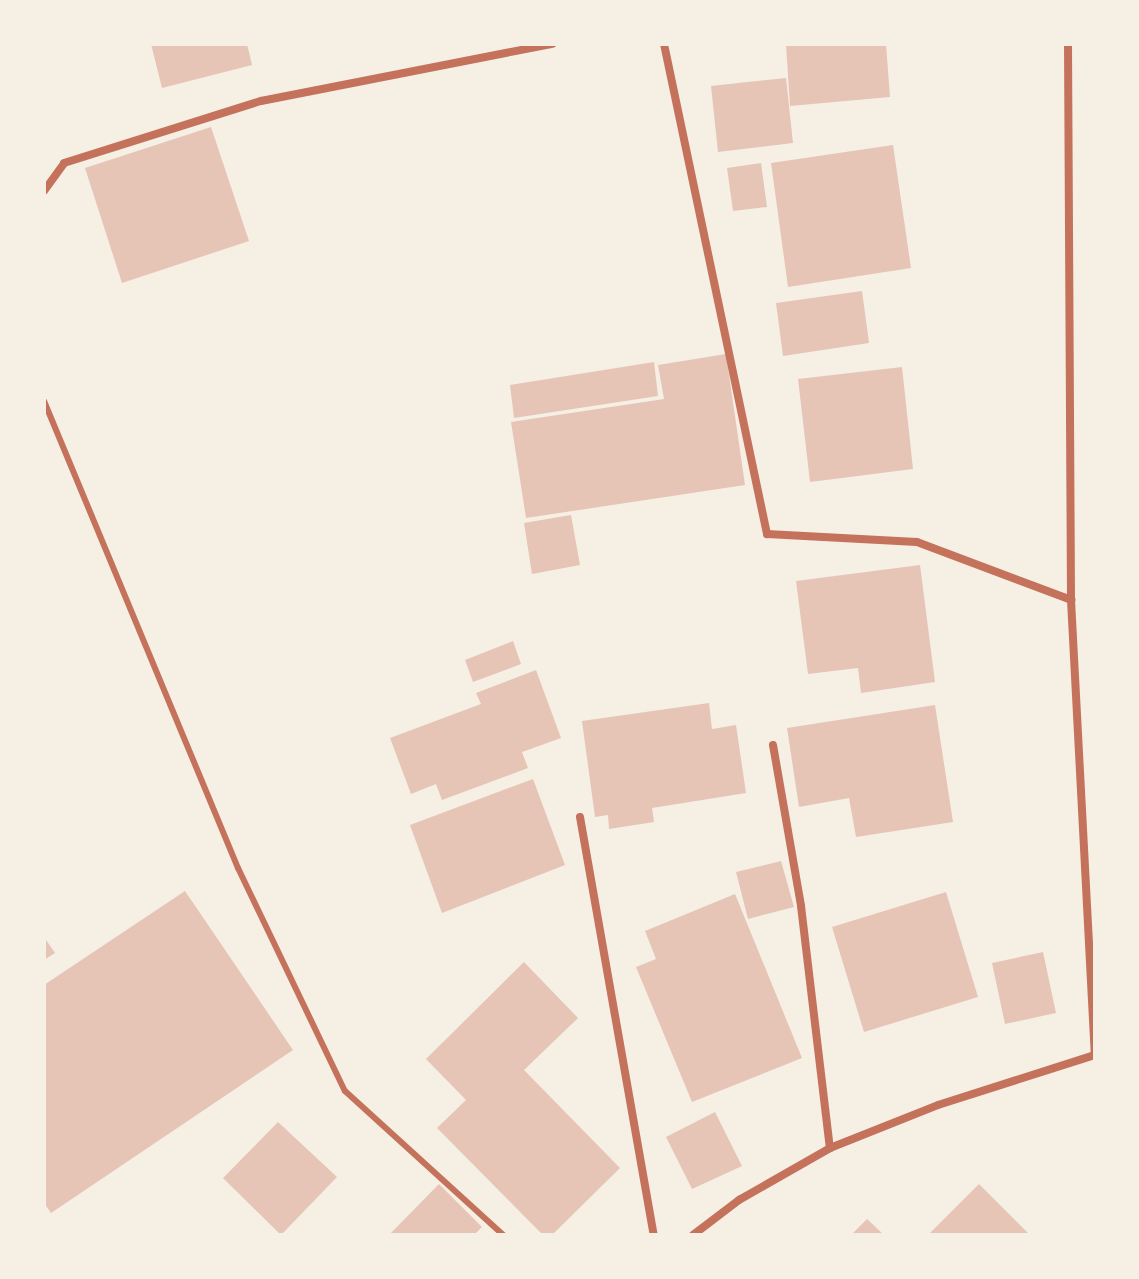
<!DOCTYPE html>
<html>
<head>
<meta charset="utf-8">
<style>
  body { margin:0 }
  #map { position:relative; width:1139px; height:1279px; overflow:hidden; background:#f6efe4; font-family:"Alegreya Sans",sans-serif }
  div>[style] { position:absolute }
  .building>* { inset:0; background:#e6c5b7 }
  .service>* { height:6px; margin:-3px; padding:0 3px; transform-origin:3px; border-radius:3px; background:#c5725c }
  .minor>* { height:8px; margin:-4px; padding:0 4px; transform-origin:4px; border-radius:4px; background:#c5725c }
  span { translate:-50% -50%; white-space:nowrap; text-align:center; line-height:1.15; -webkit-text-stroke:8px #f6efe4; paint-order:stroke }
  .frame { position:absolute; inset:0; border:46px solid #f6efe4; pointer-events:none }
</style>
</head>
<body>
<div id="map">
  <div class="building">
    <i style="clip-path:polygon(151px 44px,247px 44px,252px 65px,162px 88px)"></i>
    <i style="clip-path:polygon(786px 44px,886px 44px,890px 97px,790px 106px)"></i>
    <i style="clip-path:polygon(786px 78px,793px 143px,718px 152px,711px 86px)"></i>
    <i style="clip-path:polygon(211px 127px,249px 241px,122px 283px,85px 168px)"></i>
    <i style="clip-path:polygon(893px 145px,911px 268px,788px 287px,771px 163px)"></i>
    <i style="clip-path:polygon(761px 163px,767px 207px,733px 211px,727px 168px)"></i>
    <i style="clip-path:polygon(862px 291px,869px 343px,783px 356px,776px 303px)"></i>
    <i style="clip-path:polygon(726px 354px,745px 485px,526px 518px,511px 422px,664px 399px,658px 365px)"></i>
    <i style="clip-path:polygon(654px 362px,658px 396px,514px 418px,510px 385px)"></i>
    <i style="clip-path:polygon(902px 367px,913px 469px,810px 482px,798px 379px)"></i>
    <i style="clip-path:polygon(571px 515px,580px 565px,532px 574px,524px 523px)"></i>
    <i style="clip-path:polygon(920px 565px,935px 682px,861px 693px,858px 668px,808px 674px,796px 581px)"></i>
    <i style="clip-path:polygon(513px 641px,521px 664px,473px 682px,465px 660px)"></i>
    <i style="clip-path:polygon(536px 670px,561px 738px,522px 752px,528px 768px,442px 800px,436px 784px,411px 794px,390px 738px,481px 704px,476px 693px)"></i>
    <i style="clip-path:polygon(709px 703px,712px 729px,736px 725px,746px 793px,652px 808px,654px 822px,609px 829px,608px 815px,595px 817px,582px 721px)"></i>
    <i style="clip-path:polygon(935px 705px,953px 822px,856px 837px,849px 798px,799px 807px,787px 728px)"></i>
    <i style="clip-path:polygon(533px 779px,565px 865px,442px 913px,410px 825px)"></i>
    <i style="clip-path:polygon(781px 861px,794px 907px,748px 919px,736px 872px)"></i>
    <i style="clip-path:polygon(185px 891px,293px 1050px,51px 1213px,44px 1203px,44px 985px)"></i>
    <i style="clip-path:polygon(946px 892px,978px 997px,864px 1032px,832px 927px)"></i>
    <i style="clip-path:polygon(735px 894px,802px 1058px,692px 1102px,636px 967px,656px 959px,645px 931px)"></i>
    <i style="clip-path:polygon(44px 937px,55px 953px,44px 960px)"></i>
    <i style="clip-path:polygon(1043px 952px,1056px 1013px,1005px 1024px,992px 963px)"></i>
    <i style="clip-path:polygon(524px 962px,578px 1018px,524px 1070px,620px 1168px,552px 1235px,543px 1235px,437px 1128px,466px 1100px,426px 1059px)"></i>
    <i style="clip-path:polygon(715px 1112px,742px 1166px,692px 1189px,666px 1137px)"></i>
    <i style="clip-path:polygon(278px 1122px,337px 1177px,281px 1235px,223px 1178px)"></i>
    <i style="clip-path:polygon(439px 1184px,482px 1227px,474px 1235px,389px 1235px)"></i>
    <i style="clip-path:polygon(979px 1184px,1030px 1235px,928px 1235px)"></i>
    <i style="clip-path:polygon(867px 1219px,884px 1235px,851px 1235px)"></i>
  </div>
  <div class="service">
    <i style="left:44px;top:401px;width:506px;rotate:67.44deg"></i>
    <i style="left:238px;top:868px;width:247px;rotate:64.4deg"></i>
    <i style="left:345px;top:1091px;width:214px;rotate:42.3deg"></i>
  </div>
  <div class="minor">
    <i style="left:664px;top:44px;width:501px;rotate:78.13deg"></i>
    <i style="left:767px;top:534px;width:150px;rotate:3.1deg"></i>
    <i style="left:917px;top:542px;width:165px;rotate:20.6deg"></i>
    <i style="left:1068px;top:44px;width:556px;rotate:89.69deg"></i>
    <i style="left:1071px;top:600px;width:453px;rotate:87deg"></i>
    <i style="left:44px;top:191px;width:34px;rotate:-54deg"></i>
    <i style="left:64px;top:163px;width:207px;rotate:-17.5deg"></i>
    <i style="left:261px;top:101px;width:297px;rotate:-11.1deg"></i>
    <i style="left:773px;top:745px;width:163px;rotate:80.1deg"></i>
    <i style="left:801px;top:906px;width:244px;rotate:83.2deg"></i>
    <i style="left:580px;top:817px;width:424px;rotate:80deg"></i>
    <i style="left:693px;top:1235px;width:58px;rotate:-37.3deg"></i>
    <i style="left:739px;top:1200px;width:105px;rotate:-29.7deg"></i>
    <i style="left:830px;top:1148px;width:116px;rotate:-21.7deg"></i>
    <i style="left:938px;top:1105px;width:165px;rotate:-17.7deg"></i>
  </div>
  <div class="frame"></div>
</div>
</body>
</html>
